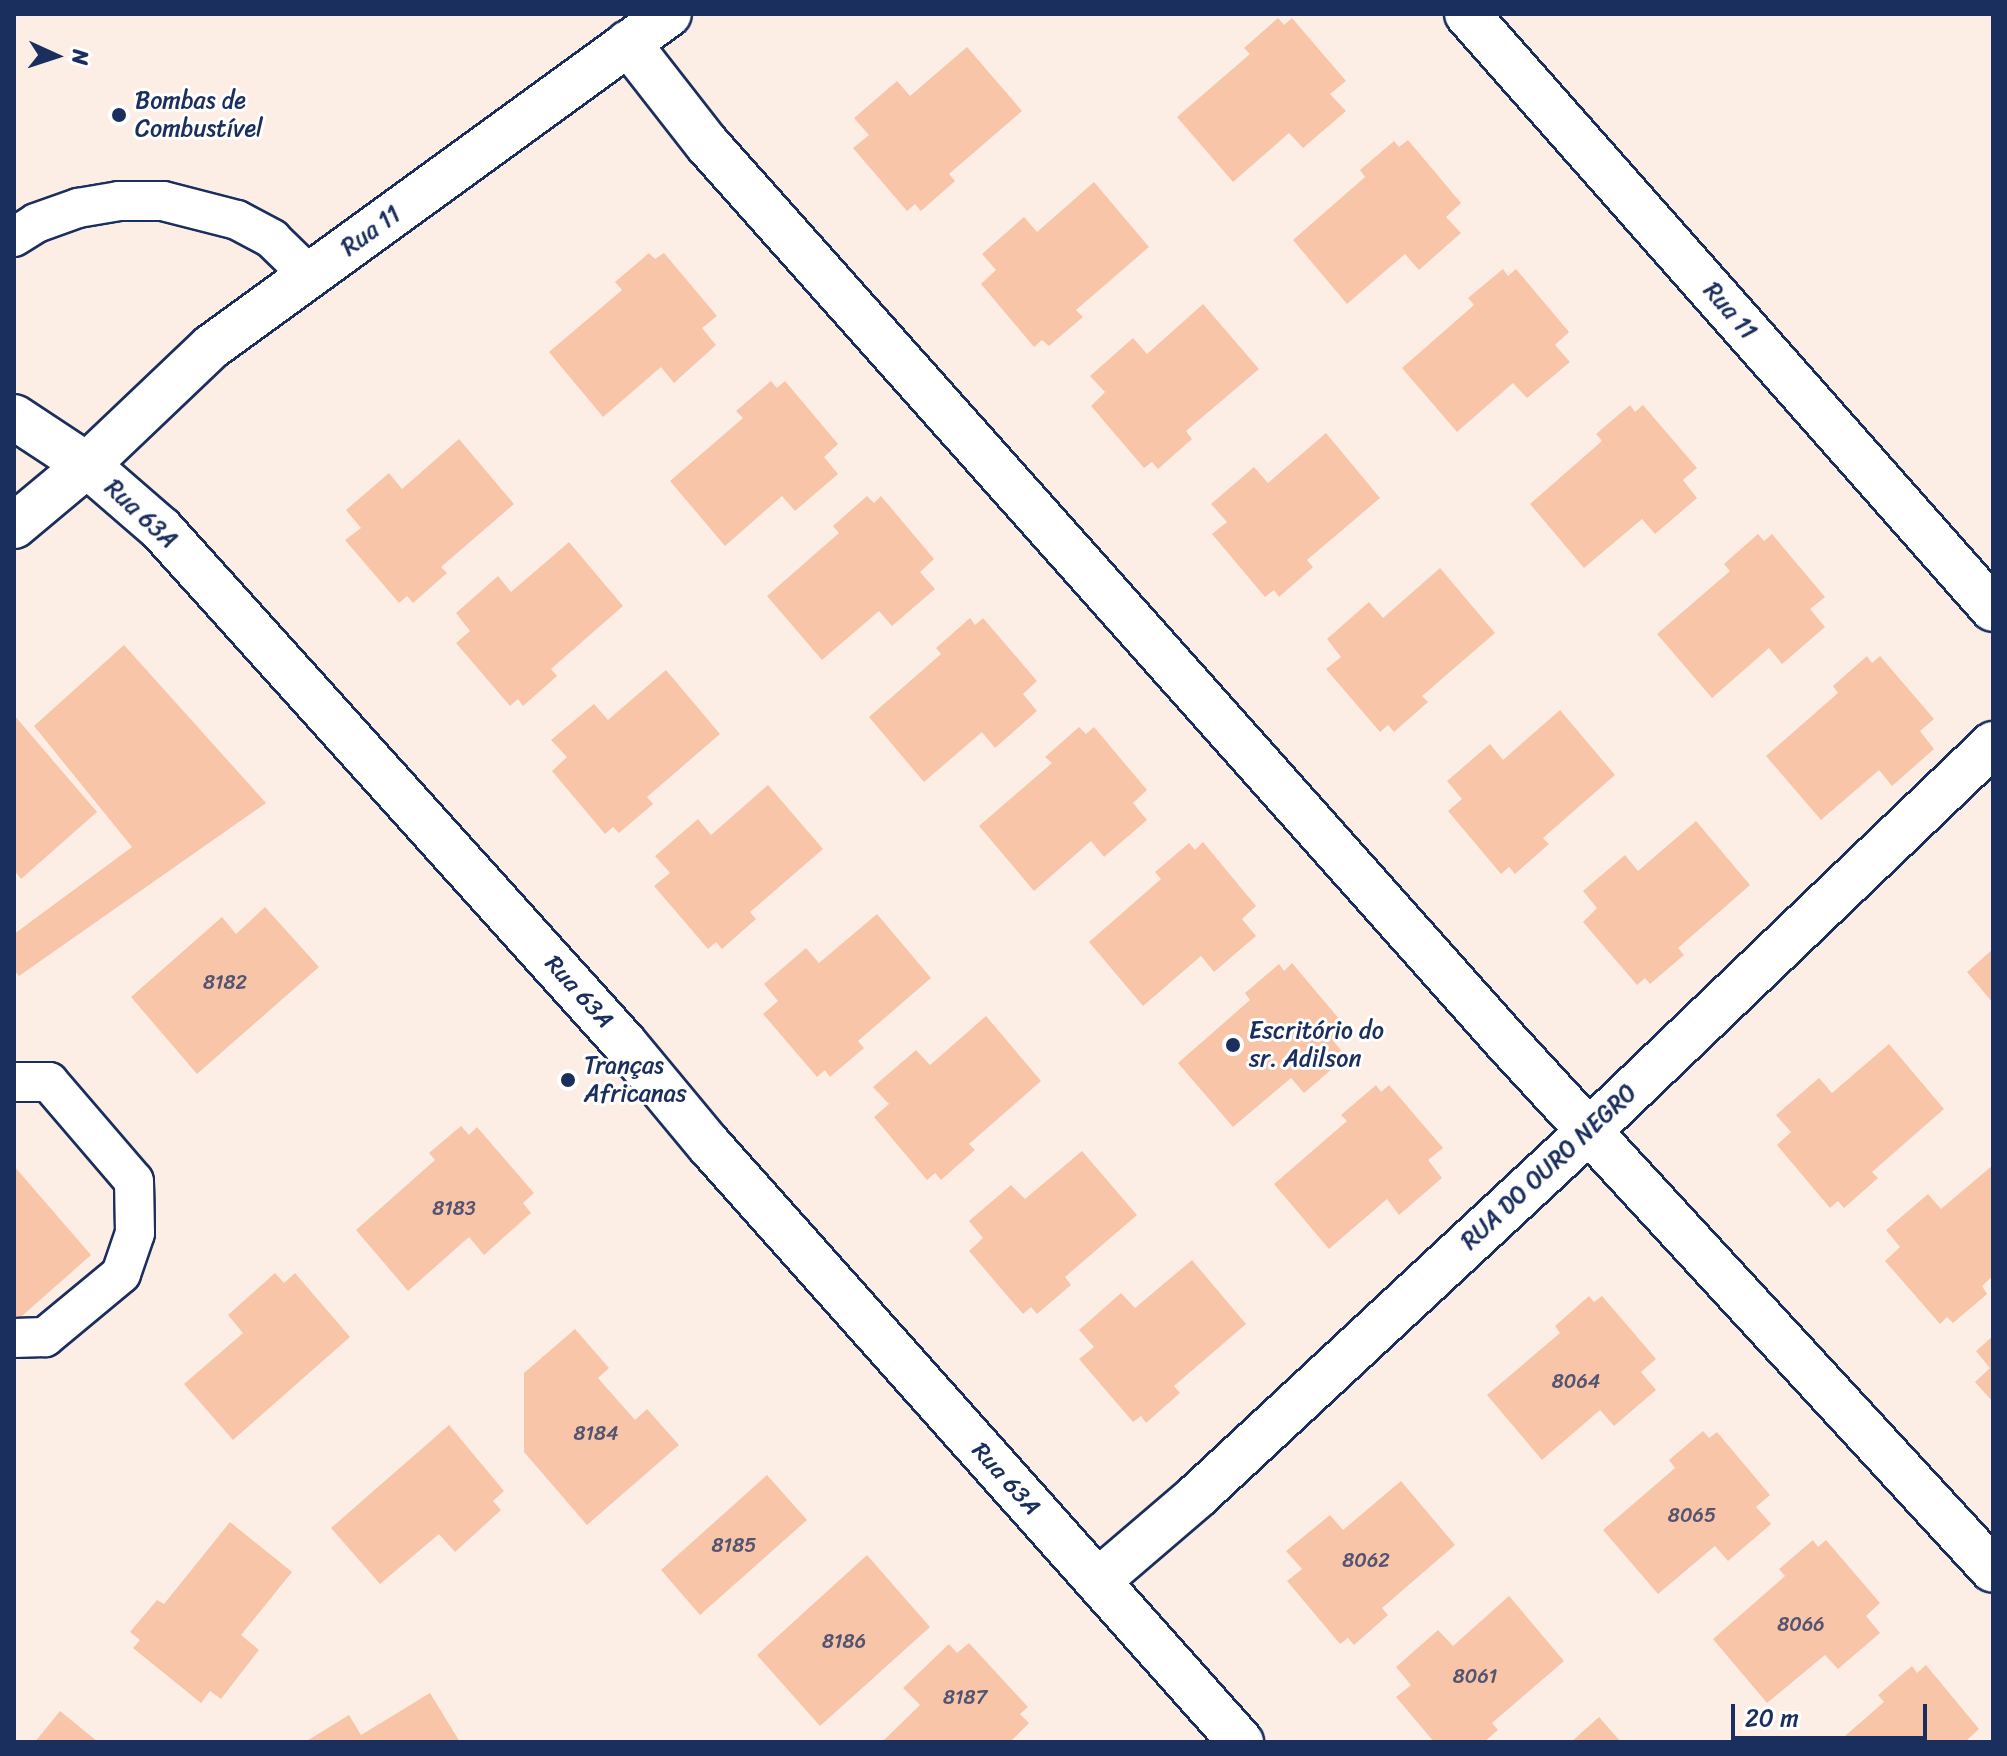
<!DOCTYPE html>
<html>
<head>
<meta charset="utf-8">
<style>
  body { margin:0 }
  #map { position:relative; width:2007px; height:1756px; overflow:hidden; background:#fdeee5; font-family:Sriracha,sans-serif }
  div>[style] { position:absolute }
  .building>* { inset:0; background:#f8c5a9 }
  .roads { filter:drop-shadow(2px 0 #1b2f5e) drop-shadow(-2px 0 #1b2f5e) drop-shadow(0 2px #1b2f5e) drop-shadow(0 -2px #1b2f5e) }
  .service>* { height:38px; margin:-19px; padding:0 19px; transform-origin:19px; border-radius:19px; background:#fff }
  .minor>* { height:44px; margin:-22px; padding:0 22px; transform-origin:22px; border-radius:22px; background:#fff }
  .tertiary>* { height:44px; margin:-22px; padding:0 22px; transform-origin:22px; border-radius:22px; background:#fff }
  .dots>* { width:22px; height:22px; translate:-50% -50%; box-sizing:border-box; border:4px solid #fff; border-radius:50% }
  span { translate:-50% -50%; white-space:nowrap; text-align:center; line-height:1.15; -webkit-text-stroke:6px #fff; paint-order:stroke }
  .number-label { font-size:20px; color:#525471 }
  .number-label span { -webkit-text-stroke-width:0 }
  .poi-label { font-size:24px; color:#1b2f5e }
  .left { translate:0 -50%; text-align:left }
  .street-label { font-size:24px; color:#1b2f5e }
  .frame { position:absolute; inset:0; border:16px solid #1b2f5e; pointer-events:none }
  .north { position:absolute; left:16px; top:16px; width:80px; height:80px; -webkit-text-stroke:6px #fff; paint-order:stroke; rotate:93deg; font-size:22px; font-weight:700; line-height:32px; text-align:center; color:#1b2f5e }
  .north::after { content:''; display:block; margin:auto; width:28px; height:36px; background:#1b2f5e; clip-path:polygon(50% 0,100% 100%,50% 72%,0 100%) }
  .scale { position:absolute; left:1731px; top:1704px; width:196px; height:36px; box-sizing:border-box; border:4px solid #1b2f5e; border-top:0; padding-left:10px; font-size:24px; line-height:28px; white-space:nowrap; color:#1b2f5e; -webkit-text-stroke:6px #fff; paint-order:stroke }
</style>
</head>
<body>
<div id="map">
  <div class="building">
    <i style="clip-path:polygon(1278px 18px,1284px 25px,1292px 18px,1346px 81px,1330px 94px,1346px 111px,1303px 148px,1289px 133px,1233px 182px,1177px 117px,1250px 54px,1244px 48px)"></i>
    <i style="clip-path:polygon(967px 47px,1022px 111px,949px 174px,955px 181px,921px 211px,915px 204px,907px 211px,853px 148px,869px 135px,854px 118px,897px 81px,910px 96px)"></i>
    <i style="clip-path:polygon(1408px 140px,1461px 203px,1446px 217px,1461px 233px,1419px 270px,1405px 254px,1347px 304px,1293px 240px,1365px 177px,1360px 170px,1394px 141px,1399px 147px)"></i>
    <i style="clip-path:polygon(1094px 182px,1149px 247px,1076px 310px,1083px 317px,1049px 346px,1042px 340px,1034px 347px,981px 284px,996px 270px,982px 254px,1024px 217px,1037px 232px)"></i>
    <i style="clip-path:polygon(649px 253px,655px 259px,664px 253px,717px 316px,702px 328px,716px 345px,674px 383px,661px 367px,603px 417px,549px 352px,622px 290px,615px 282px)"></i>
    <i style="clip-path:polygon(1503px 269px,1508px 276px,1516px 269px,1569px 332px,1555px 345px,1570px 362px,1527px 398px,1513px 383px,1457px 432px,1402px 368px,1474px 305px,1468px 298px)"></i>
    <i style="clip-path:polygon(1203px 304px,1259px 369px,1186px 431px,1192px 439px,1158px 469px,1152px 462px,1144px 468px,1091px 406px,1105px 392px,1090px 376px,1133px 338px,1147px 354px)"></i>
    <i style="clip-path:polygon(771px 381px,777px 388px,785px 381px,838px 444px,824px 457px,838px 474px,795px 511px,782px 496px,725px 546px,670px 481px,743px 418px,736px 411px)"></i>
    <i style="clip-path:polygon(1630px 405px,1635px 412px,1643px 405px,1697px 468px,1683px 480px,1697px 498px,1655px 534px,1642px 519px,1584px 568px,1530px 504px,1602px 441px,1596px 434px)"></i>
    <i style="clip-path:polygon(1326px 433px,1380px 498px,1307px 560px,1313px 567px,1279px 597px,1274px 590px,1265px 597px,1212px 534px,1227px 522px,1211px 504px,1254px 467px,1268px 483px)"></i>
    <i style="clip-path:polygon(459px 439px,514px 504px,441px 567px,447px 573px,413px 603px,407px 596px,399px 603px,345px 540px,361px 528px,346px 510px,389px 473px,402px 489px)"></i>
    <i style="clip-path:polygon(867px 496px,874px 503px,881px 496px,934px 559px,920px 572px,935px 589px,892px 626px,879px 611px,822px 660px,767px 596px,839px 533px,833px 526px)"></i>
    <i style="clip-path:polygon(1758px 534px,1764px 541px,1772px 534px,1825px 597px,1810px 609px,1825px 627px,1782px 664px,1769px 648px,1712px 698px,1657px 634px,1730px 571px,1724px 564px)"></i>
    <i style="clip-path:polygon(569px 542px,623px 606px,551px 669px,557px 676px,523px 706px,518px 699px,510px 706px,456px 643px,470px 631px,456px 613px,498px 576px,511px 592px)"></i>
    <i style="clip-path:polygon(1440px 568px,1495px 633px,1422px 696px,1428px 702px,1394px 732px,1388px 725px,1380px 732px,1326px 669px,1341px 657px,1327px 639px,1369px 602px,1383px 618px)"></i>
    <i style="clip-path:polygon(970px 618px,975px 625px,983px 618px,1037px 681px,1023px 694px,1037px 711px,995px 748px,982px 732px,924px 782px,869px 717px,941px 654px,936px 648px)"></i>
    <i style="clip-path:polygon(124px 645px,266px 803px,19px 976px,14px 970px,14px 934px,132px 847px,34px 726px)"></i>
    <i style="clip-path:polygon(1867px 656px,1872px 663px,1880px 656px,1934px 719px,1920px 731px,1934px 749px,1892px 786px,1879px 770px,1821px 820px,1766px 756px,1838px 693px,1833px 686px)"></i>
    <i style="clip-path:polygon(666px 670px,720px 734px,647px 797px,653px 804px,619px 833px,613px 827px,605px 834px,552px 771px,567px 757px,551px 740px,594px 704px,608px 720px)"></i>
    <i style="clip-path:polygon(1560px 710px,1615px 775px,1543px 838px,1549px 844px,1515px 874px,1509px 867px,1501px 874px,1448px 811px,1462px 799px,1447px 781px,1490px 744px,1503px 760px)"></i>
    <i style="clip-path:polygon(14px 715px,97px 812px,21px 879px,14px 870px)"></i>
    <i style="clip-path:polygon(1079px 727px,1086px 734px,1094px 727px,1147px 790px,1133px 803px,1147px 820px,1104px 857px,1091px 841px,1034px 891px,979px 826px,1052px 763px,1045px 757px)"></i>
    <i style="clip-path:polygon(768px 785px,823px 849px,750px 912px,756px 919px,722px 949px,716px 942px,708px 949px,654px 886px,670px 873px,655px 856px,698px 819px,711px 835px)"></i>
    <i style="clip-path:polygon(1696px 821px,1750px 885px,1678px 948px,1684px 955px,1650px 984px,1645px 978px,1637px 985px,1583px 922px,1597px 908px,1583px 891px,1625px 855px,1638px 871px)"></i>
    <i style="clip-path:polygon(1203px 842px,1256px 906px,1242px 919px,1256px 936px,1214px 972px,1201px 956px,1143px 1006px,1089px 942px,1161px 879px,1155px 872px,1189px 843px,1195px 850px)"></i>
    <i style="clip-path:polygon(265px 907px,319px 967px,197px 1074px,131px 997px,222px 917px,236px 934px)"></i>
    <i style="clip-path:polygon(877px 914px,931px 978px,858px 1041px,864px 1048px,830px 1077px,825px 1070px,817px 1077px,763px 1014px,778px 1001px,764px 984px,806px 948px,819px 963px)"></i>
    <i style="clip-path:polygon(1993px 949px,1993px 1003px,1967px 972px)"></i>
    <i style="clip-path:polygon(1292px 963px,1346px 1027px,1332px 1039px,1346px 1057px,1304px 1093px,1291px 1078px,1233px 1127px,1178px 1063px,1250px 1000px,1245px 993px,1279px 964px,1284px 971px)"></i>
    <i style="clip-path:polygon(986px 1016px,1041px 1081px,969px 1144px,975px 1150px,941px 1180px,935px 1173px,927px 1180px,874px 1117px,889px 1104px,873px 1087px,916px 1050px,930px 1065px)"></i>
    <i style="clip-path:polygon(1889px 1044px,1944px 1109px,1872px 1172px,1878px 1178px,1844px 1208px,1838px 1201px,1830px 1208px,1777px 1145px,1791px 1132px,1776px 1115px,1819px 1078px,1832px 1093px)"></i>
    <i style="clip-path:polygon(1376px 1085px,1381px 1092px,1389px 1085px,1443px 1148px,1428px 1160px,1442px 1178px,1399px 1215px,1387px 1199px,1329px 1249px,1274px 1184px,1347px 1121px,1341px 1115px)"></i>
    <i style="clip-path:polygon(461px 1126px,469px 1135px,477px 1127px,534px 1193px,523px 1203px,531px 1213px,484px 1255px,469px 1237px,408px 1291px,356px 1230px,435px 1160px,429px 1153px)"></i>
    <i style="clip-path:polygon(1082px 1151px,1137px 1215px,1065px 1277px,1071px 1285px,1037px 1314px,1031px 1307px,1023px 1314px,969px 1251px,983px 1238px,969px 1221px,1011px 1185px,1025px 1199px)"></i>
    <i style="clip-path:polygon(1993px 1165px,1993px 1276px,1982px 1286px,1987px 1294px,1953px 1323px,1947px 1317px,1940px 1324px,1885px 1261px,1900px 1247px,1886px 1230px,1928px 1194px,1941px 1209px)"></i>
    <i style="clip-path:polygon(14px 1166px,91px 1255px,14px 1323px)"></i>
    <i style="clip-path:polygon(1192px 1260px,1246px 1324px,1174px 1386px,1180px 1393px,1146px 1423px,1141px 1416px,1133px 1422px,1079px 1359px,1094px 1347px,1079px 1330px,1121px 1293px,1135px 1308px)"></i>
    <i style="clip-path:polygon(275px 1273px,284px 1283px,295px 1273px,350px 1337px,233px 1440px,184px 1384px,243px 1333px,228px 1315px)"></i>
    <i style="clip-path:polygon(1589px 1296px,1594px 1302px,1602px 1296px,1656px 1359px,1641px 1372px,1656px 1390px,1614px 1426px,1600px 1410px,1542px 1460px,1487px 1395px,1560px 1333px,1555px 1326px)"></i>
    <i style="clip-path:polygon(575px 1329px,609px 1368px,598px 1378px,635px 1420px,647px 1409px,679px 1445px,587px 1525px,524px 1452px,524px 1373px)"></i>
    <i style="clip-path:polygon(1993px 1336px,1993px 1402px,1975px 1382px,1990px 1368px,1976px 1351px)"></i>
    <i style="clip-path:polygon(449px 1425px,504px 1491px,493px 1501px,501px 1510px,455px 1552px,439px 1534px,380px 1584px,331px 1528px)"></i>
    <i style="clip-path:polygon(1703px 1431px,1709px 1438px,1717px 1432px,1770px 1495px,1756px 1507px,1771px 1524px,1728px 1561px,1715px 1546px,1658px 1594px,1603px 1530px,1675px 1468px,1669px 1460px)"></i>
    <i style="clip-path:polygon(767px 1475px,807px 1520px,700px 1615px,661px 1570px)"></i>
    <i style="clip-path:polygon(1401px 1481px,1455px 1545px,1382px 1608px,1388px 1615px,1354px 1645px,1348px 1638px,1340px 1644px,1287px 1581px,1302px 1569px,1286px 1551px,1330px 1515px,1343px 1530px)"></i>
    <i style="clip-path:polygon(230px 1522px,292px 1572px,241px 1635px,259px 1650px,221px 1699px,210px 1691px,201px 1703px,133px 1648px,140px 1640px,130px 1632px,157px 1600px,164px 1604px)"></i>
    <i style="clip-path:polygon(1813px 1540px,1818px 1547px,1826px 1540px,1880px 1603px,1866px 1616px,1880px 1633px,1838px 1669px,1825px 1655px,1767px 1703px,1713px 1639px,1785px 1576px,1779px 1569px)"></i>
    <i style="clip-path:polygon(867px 1555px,930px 1627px,820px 1726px,757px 1655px)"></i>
    <i style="clip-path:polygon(1509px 1596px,1564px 1661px,1492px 1723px,1498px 1730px,1484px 1742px,1434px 1742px,1396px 1697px,1411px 1685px,1396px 1667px,1438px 1630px,1453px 1646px)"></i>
    <i style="clip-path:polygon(969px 1643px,1028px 1707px,1020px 1714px,1029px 1723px,1010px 1742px,882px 1742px,920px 1705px,903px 1688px,949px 1644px,957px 1653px)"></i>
    <i style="clip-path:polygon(1926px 1665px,1979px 1729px,1965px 1742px,1838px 1742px,1884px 1702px,1878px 1695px,1912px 1666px,1917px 1673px)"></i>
    <i style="clip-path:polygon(430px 1693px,460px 1742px,305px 1742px,349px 1715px,361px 1735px)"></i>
    <i style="clip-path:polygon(60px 1711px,98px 1742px,35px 1742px)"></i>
    <i style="clip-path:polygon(1599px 1717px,1621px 1742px,1571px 1742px)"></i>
  </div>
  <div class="roads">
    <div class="service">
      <i style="left:14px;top:237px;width:26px;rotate:-32deg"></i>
      <i style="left:36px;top:223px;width:45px;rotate:-19.7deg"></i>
      <i style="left:78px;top:208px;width:42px;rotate:-9.7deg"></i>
      <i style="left:119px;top:201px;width:44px"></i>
      <i style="left:163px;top:201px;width:76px;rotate:14.4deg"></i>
      <i style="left:237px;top:220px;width:40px;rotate:28deg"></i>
      <i style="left:272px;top:239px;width:52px;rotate:44.2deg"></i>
      <i style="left:14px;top:1082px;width:35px"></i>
      <i style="left:49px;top:1082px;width:130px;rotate:49.4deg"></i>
      <i style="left:134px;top:1181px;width:52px;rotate:88.9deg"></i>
      <i style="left:135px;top:1233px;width:43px;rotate:108.9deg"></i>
      <i style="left:121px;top:1274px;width:99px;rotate:140.3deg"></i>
      <i style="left:45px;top:1337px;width:31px;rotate:178deg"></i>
    </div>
    <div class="minor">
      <i style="left:1467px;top:14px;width:794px;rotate:48.52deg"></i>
      <i style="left:628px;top:43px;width:128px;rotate:52deg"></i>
      <i style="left:707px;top:144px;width:1200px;rotate:48.31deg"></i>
      <i style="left:1505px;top:1040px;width:720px;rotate:47.36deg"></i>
      <i style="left:87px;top:465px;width:171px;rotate:-43.6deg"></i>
      <i style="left:211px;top:347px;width:566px;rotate:-36.02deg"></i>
      <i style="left:1098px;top:1581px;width:130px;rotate:-40.6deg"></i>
      <i style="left:1197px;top:1496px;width:534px;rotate:-42.95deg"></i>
      <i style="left:1588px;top:1132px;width:561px;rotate:-43.77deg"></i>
    </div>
    <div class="tertiary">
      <i style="left:14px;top:417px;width:87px;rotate:33.3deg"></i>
      <i style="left:87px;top:465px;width:98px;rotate:40.9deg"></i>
      <i style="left:161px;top:529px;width:693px;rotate:47.98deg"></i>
      <i style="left:625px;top:1044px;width:131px;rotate:50.3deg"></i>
      <i style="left:709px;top:1145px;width:800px;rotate:48.3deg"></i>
      <i style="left:14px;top:526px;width:95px;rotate:-39.9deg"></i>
    </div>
  </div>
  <div class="dots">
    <i style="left:119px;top:115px;background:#1b2f5e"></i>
    <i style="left:1233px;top:1045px;background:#1b2f5e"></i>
    <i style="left:568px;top:1080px;background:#1b2f5e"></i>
  </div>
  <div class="number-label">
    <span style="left:225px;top:982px">8182</span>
    <span style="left:454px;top:1208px">8183</span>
    <span style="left:1576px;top:1381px">8064</span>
    <span style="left:596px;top:1433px">8184</span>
    <span style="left:1692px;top:1515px">8065</span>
    <span style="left:734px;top:1545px">8185</span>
    <span style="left:1366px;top:1560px">8062</span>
    <span style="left:1801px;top:1624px">8066</span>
    <span style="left:844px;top:1641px">8186</span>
    <span style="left:1475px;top:1676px">8061</span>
    <span style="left:965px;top:1697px">8187</span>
  </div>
  <div class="poi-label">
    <span class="left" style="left:135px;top:115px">Bombas de<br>Combustível</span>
    <span class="left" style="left:1249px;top:1045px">Escritório do<br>sr. Adilson</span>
    <span class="left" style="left:584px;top:1080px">Tranças<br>Africanas</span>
  </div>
  <div class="street-label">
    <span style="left:371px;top:231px;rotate:-36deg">Rua 11</span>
    <span style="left:1730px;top:311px;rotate:49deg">Rua 11</span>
    <span style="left:141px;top:514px;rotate:43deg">Rua 63A</span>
    <span style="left:579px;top:992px;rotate:48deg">Rua 63A</span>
    <span style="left:1549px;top:1167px;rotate:-43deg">RUA DO OURO NEGRO</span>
    <span style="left:1006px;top:1479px;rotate:48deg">Rua 63A</span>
  </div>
  <div class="frame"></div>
  <div class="north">N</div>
  <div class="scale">20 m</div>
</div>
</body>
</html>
